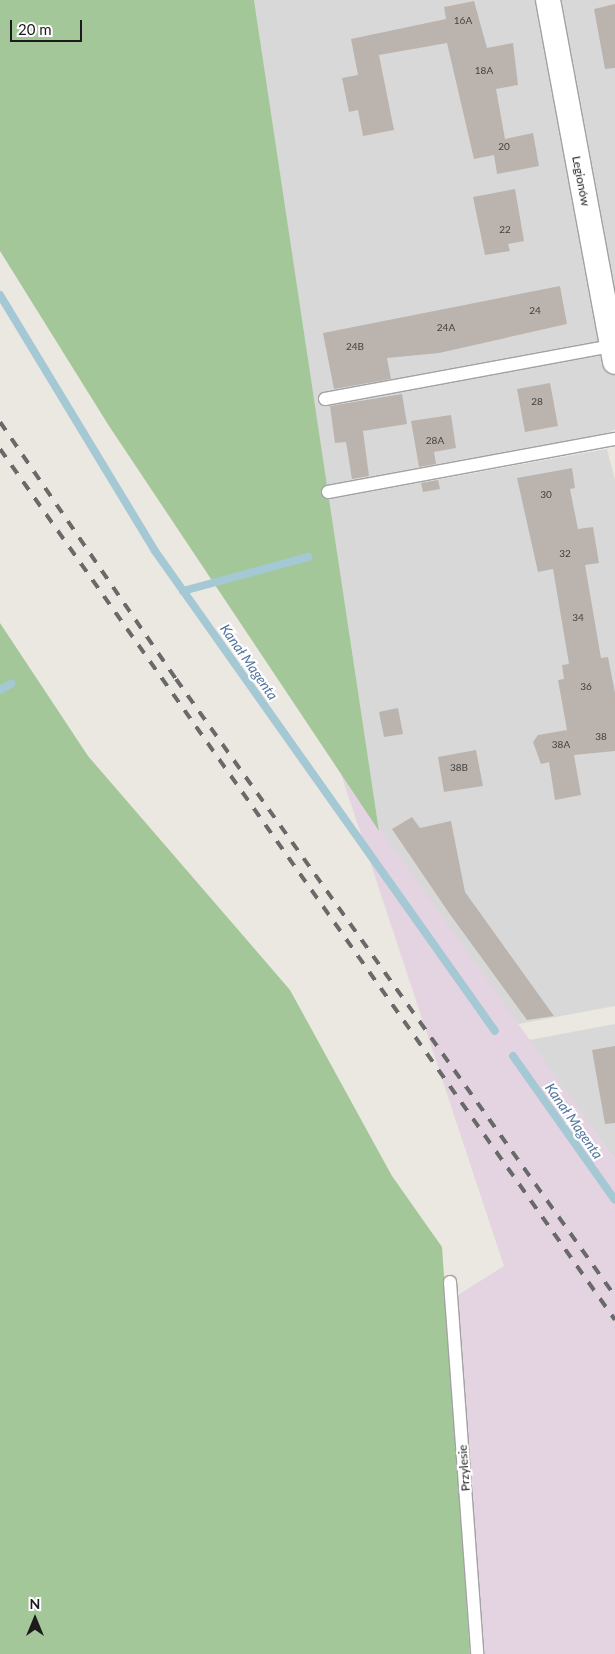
<!DOCTYPE html>
<html>
<head>
<meta charset="utf-8">
<style>
  body { margin:0 }
  #map { position:relative; width:615px; height:1654px; overflow:hidden; background:#ebe8e1; font-family:Lato,sans-serif }
  div>[style] { position:absolute }
  .residential>* { inset:0; background:#d9d8d8 }
  .industrial>* { inset:0; background:#e4d3e0 }
  .forest>* { inset:0; background:#a4c799 }
  .stream>* { height:8px; margin:-4px; padding:0 4px; transform-origin:4px; border-radius:4px; background:#a5c8d5 }
  .building>* { inset:0; background:#bbb4ae }
  .roads { filter:drop-shadow(1px 0 #a2a2a2) drop-shadow(-1px 0 #a2a2a2) drop-shadow(0 1px #a2a2a2) drop-shadow(0 -1px #a2a2a2) }
  .service>* { height:12px; margin:-6px; padding:0 6px; transform-origin:6px; border-radius:6px; background:#fff }
  .minor>* { height:24px; margin:-12px; padding:0 12px; transform-origin:12px; border-radius:12px; background:#fff }
  .rail>* { height:4px; margin-top:-2px; transform-origin:0; background:repeating-linear-gradient(90deg,#696969 0 10px,transparent 0 20px) }
  span { translate:-50% -50%; white-space:nowrap; text-align:center; line-height:1.15; -webkit-text-stroke:4.5px #fff; paint-order:stroke }
  .number-label { font-size:10px; color:#434140 }
  .number-label span { -webkit-text-stroke-width:0 }
  .street-label { font-size:12px; color:#1b1b1b }
  .water-label { font-size:14px; color:#5175a0; font-style:italic }
  .north { position:absolute; left:10px; top:1594px; width:50px; height:50px; -webkit-text-stroke:4px #fff; paint-order:stroke; rotate:0deg; font-size:14px; font-weight:700; line-height:20px; text-align:center; color:#1b1b1b }
  .north::after { content:''; display:block; margin:auto; width:18px; height:22px; background:#1b1b1b; clip-path:polygon(50% 0,100% 100%,50% 72%,0 100%) }
  .scale { position:absolute; left:10px; top:20px; width:72px; height:22px; box-sizing:border-box; border:2px solid #1b1b1b; border-top:0; padding-left:6px; font-size:15px; line-height:18px; white-space:nowrap; color:#1b1b1b; -webkit-text-stroke:4px #fff; paint-order:stroke }
</style>
</head>
<body>
<div id="map">
  <div class="residential">
    <i style="clip-path:polygon(254px 0,615px 0,615px 429px,600px 437px,327px 486px)"></i>
    <i style="clip-path:polygon(607px 449px,615px 480px,615px 1006px,518px 1024px,379px 831px,329px 499px)"></i>
    <i style="clip-path:polygon(615px 1024px,615px 1160px,529px 1040px)"></i>
  </div>
  <div class="industrial">
    <i style="clip-path:polygon(341px 774px,615px 1160px,615px 1654px,483px 1654px,458px 1295px,504px 1266px)"></i>
  </div>
  <div class="forest">
    <i style="clip-path:polygon(0 0,254px 0,379px 831px,109px 426px,0 251px)"></i>
    <i style="clip-path:polygon(0 623px,88px 756px,290px 990px,392px 1176px,442px 1247px,470px 1654px,0 1654px)"></i>
  </div>
  <div class="stream">
    <i style="left:0;top:295px;width:299px;rotate:58.8deg"></i>
    <i style="left:155px;top:551px;width:588px;rotate:54.69deg"></i>
    <i style="left:183px;top:591px;width:130px;rotate:-15.2deg"></i>
    <i style="left:0;top:690px;width:13px;rotate:-29deg"></i>
    <i style="left:513px;top:1056px;width:176px;rotate:54.7deg"></i>
  </div>
  <div class="building">
    <i style="clip-path:polygon(474px 1px,487px 48px,513px 43px,518px 85px,496px 89px,505px 139px,533px 133px,539px 166px,497px 174px,494px 155px,474px 159px,447px 43px,379px 55px,394px 130px,363px 136px,358px 110px,349px 112px,342px 78px,358px 75px,351px 39px,446px 19px,444px 7px)"></i>
    <i style="clip-path:polygon(615px 4px,615px 68px,605px 69px,594px 9px)"></i>
    <i style="clip-path:polygon(515px 189px,524px 241px,508px 244px,510px 251px,485px 255px,473px 197px)"></i>
    <i style="clip-path:polygon(560px 286px,567px 324px,439px 353px,387px 358px,391px 379px,334px 389px,323px 333px)"></i>
    <i style="clip-path:polygon(550px 383px,558px 426px,525px 432px,517px 389px)"></i>
    <i style="clip-path:polygon(402px 394px,407px 424px,363px 431px,369px 476px,352px 479px,346px 442px,335px 443px,330px 406px)"></i>
    <i style="clip-path:polygon(451px 415px,456px 448px,434px 452px,436px 464px,419px 467px,411px 421px)"></i>
    <i style="clip-path:polygon(572px 468px,575px 488px,570px 489px,578px 529px,593px 527px,599px 563px,585px 565px,601px 658px,608px 657px,615px 693px,615px 751px,574px 755px,581px 795px,555px 800px,549px 762px,541px 764px,533px 742px,538px 735px,567px 730px,558px 680px,564px 679px,562px 665px,569px 664px,553px 569px,538px 572px,517px 478px)"></i>
    <i style="clip-path:polygon(438px 480px,440px 489px,423px 492px,421px 483px)"></i>
    <i style="clip-path:polygon(398px 708px,403px 734px,384px 737px,379px 712px)"></i>
    <i style="clip-path:polygon(476px 750px,483px 786px,444px 792px,438px 757px)"></i>
    <i style="clip-path:polygon(412px 817px,420px 828px,451px 821px,465px 892px,554px 1016px,527px 1020px,449px 913px,392px 829px)"></i>
    <i style="clip-path:polygon(615px 1046px,615px 1123px,605px 1124px,592px 1050px)"></i>
  </div>
  <div class="roads">
    <div class="service">
      <i style="left:325px;top:399px;width:292px;rotate:-10.5deg"></i>
      <i style="left:328px;top:492px;width:292px;rotate:-10.5deg"></i>
      <i style="left:450px;top:1282px;width:373px;rotate:85.8deg"></i>
    </div>
    <div class="minor">
      <i style="left:548px;top:0;width:368px;rotate:79.5deg"></i>
    </div>
  </div>
  <div class="rail">
    <i style="left:0;top:422px;width:311px;rotate:55.6deg"></i>
    <i style="left:176px;top:679px;width:757px;rotate:54.57deg"></i>
    <i style="left:0;top:449px;width:1066px;rotate:54.77deg"></i>
  </div>
  <div class="number-label">
    <span style="left:463px;top:21px">16A</span>
    <span style="left:484px;top:71px">18A</span>
    <span style="left:504px;top:147px">20</span>
    <span style="left:505px;top:230px">22</span>
    <span style="left:535px;top:311px">24</span>
    <span style="left:446px;top:328px">24A</span>
    <span style="left:355px;top:347px">24B</span>
    <span style="left:537px;top:402px">28</span>
    <span style="left:435px;top:441px">28A</span>
    <span style="left:546px;top:495px">30</span>
    <span style="left:565px;top:554px">32</span>
    <span style="left:578px;top:618px">34</span>
    <span style="left:586px;top:687px">36</span>
    <span style="left:601px;top:737px">38</span>
    <span style="left:561px;top:745px">38A</span>
    <span style="left:459px;top:768px">38B</span>
  </div>
  <div class="street-label">
    <span style="left:581px;top:181px;rotate:79deg">Legionów</span>
    <span style="left:464px;top:1468px;rotate:-94deg">Przylesie</span>
  </div>
  <div class="water-label">
    <span style="left:249px;top:662px;rotate:55deg">Kanał Magenta</span>
    <span style="left:574px;top:1121px;rotate:55deg">Kanał Magenta</span>
  </div>
  <div class="north">N</div>
  <div class="scale">20 m</div>
</div>
</body>
</html>
